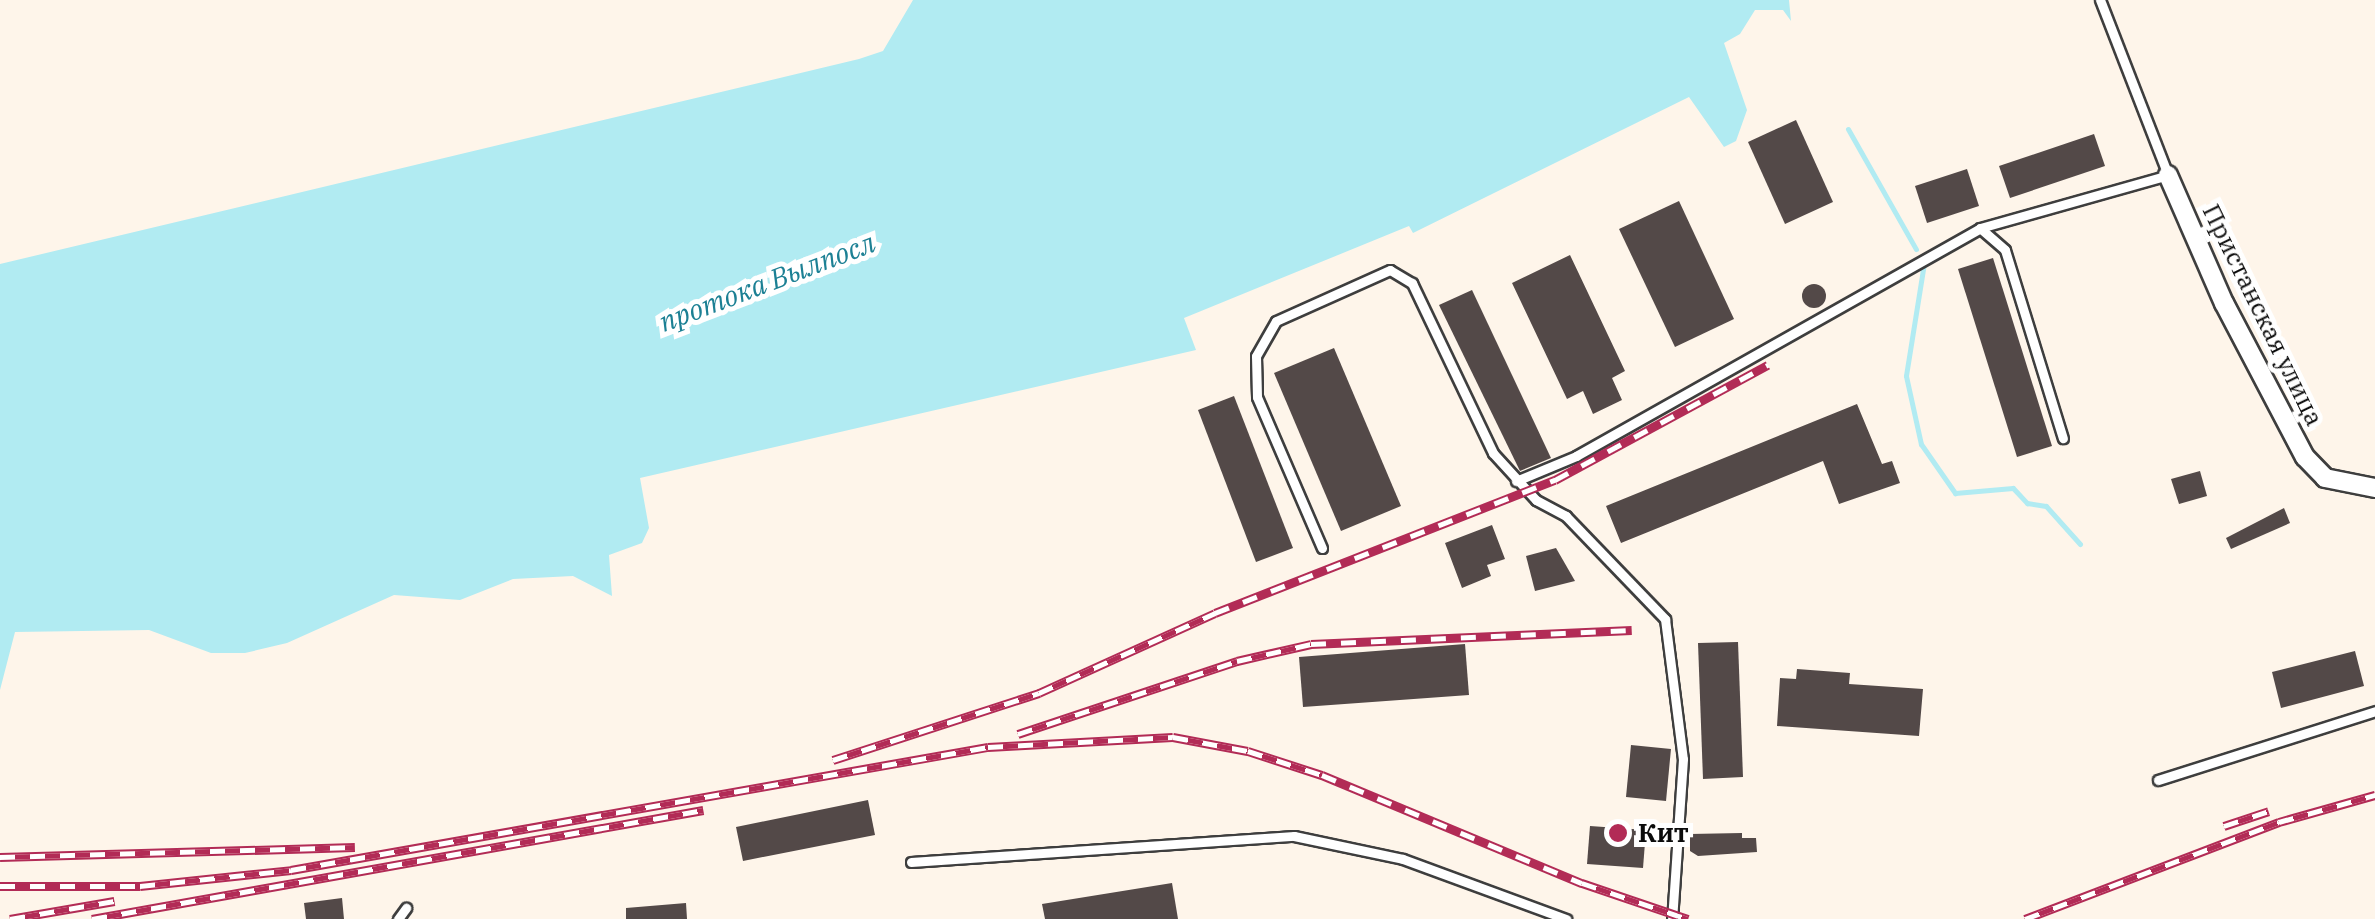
<!DOCTYPE html>
<html>
<head>
<meta charset="utf-8">
<style>
  body { margin:0 }
  #map { position:relative; width:2375px; height:919px; overflow:hidden; background:#fef5ea; font-family:"IBM Plex Serif",serif }
  div>[style] { position:absolute }
  .water>* { inset:0; background:#b1ebf2 }
  .stream>* { height:5px; margin:-2.5px; padding:0 2.5px; transform-origin:2.5px; border-radius:2.5px; background:#b1ebf2 }
  .building>* { inset:0; background:#534948 }
  .round { border-radius:50% }
  .roads { filter:drop-shadow(2px 0 #3e3e3e) drop-shadow(-2px 0 #3e3e3e) drop-shadow(0 2px #3e3e3e) drop-shadow(0 -2px #3e3e3e) }
  .service>* { height:9px; margin:-4.5px; padding:0 4.5px; transform-origin:4.5px; border-radius:4.5px; background:#fff }
  .minor>* { height:18px; margin:-9px; padding:0 9px; transform-origin:9px; border-radius:9px; background:#fff }
  .rail>* { height:9px; margin-top:-4.5px; transform-origin:0; background:repeating-linear-gradient(90deg,#fff 0 15px,#b22b56 0 30px); box-sizing:border-box; border-block:2px solid #b22b56 }
  .dots>* { width:28px; height:28px; translate:-50% -50%; box-sizing:border-box; border:5px solid #fff; border-radius:50% }
  span { translate:-50% -50%; white-space:nowrap; text-align:center; line-height:1.15; -webkit-text-stroke:10px #fff; paint-order:stroke }
  .street-label { font-size:25px; color:#0b0b0b }
  .poi-label { font-size:25px; color:#0b0b0b; font-weight:700 }
  .left { translate:0 -50%; text-align:left }
  .water-label { font-size:28px; color:#1c8094; font-style:italic }
</style>
</head>
<body>
<div id="map">
  <div class="water">
    <i style="clip-path:polygon(913px 0,1789px 0,1791px 21px,1783px 10px,1755px 10px,1740px 34px,1724px 43px,1747px 110px,1736px 141px,1724px 147px,1689px 97px,1413px 233px,1409px 226px,1184px 318px,1196px 350px,640px 478px,649px 528px,642px 543px,609px 555px,612px 596px,573px 576px,513px 579px,460px 600px,394px 595px,287px 643px,245px 653px,211px 653px,149px 630px,15px 632px,0 690px,0 264px,859px 59px,883px 51px)"></i>
  </div>
  <div class="stream">
    <i style="left:1848px;top:129px;width:138px;rotate:60.5deg"></i>
    <i style="left:1924px;top:263px;width:114px;rotate:99.1deg"></i>
    <i style="left:1906px;top:376px;width:70px;rotate:77.6deg"></i>
    <i style="left:1921px;top:444px;width:60px;rotate:55.2deg"></i>
    <i style="left:1955px;top:493px;width:58px;rotate:-4.9deg"></i>
    <i style="left:2013px;top:488px;width:21px;rotate:47deg"></i>
    <i style="left:2027px;top:503px;width:19px;rotate:9deg"></i>
    <i style="left:2046px;top:506px;width:51px;rotate:48.2deg"></i>
  </div>
  <div class="building">
    <i style="clip-path:polygon(1796px 120px,1833px 202px,1785px 224px,1748px 142px)"></i>
    <i style="clip-path:polygon(2094px 134px,2105px 166px,2010px 198px,1999px 166px)"></i>
    <i style="clip-path:polygon(1967px 169px,1979px 206px,1927px 223px,1915px 186px)"></i>
    <i style="clip-path:polygon(1679px 201px,1734px 319px,1675px 347px,1619px 229px)"></i>
    <i style="clip-path:polygon(1570px 255px,1625px 371px,1612px 378px,1622px 400px,1593px 414px,1583px 391px,1567px 399px,1512px 283px)"></i>
    <i style="clip-path:polygon(1993px 258px,2052px 446px,2017px 457px,1958px 269px)"></i>
    <i class="round" style="left:1802px;top:284px;width:24px;height:24px"></i>
    <i style="clip-path:polygon(1472px 290px,1551px 458px,1520px 471px,1439px 305px)"></i>
    <i style="clip-path:polygon(1334px 348px,1401px 506px,1341px 531px,1274px 373px)"></i>
    <i style="clip-path:polygon(1234px 396px,1293px 548px,1256px 562px,1198px 410px)"></i>
    <i style="clip-path:polygon(1857px 404px,1882px 464px,1892px 461px,1900px 483px,1839px 504px,1823px 461px,1621px 543px,1606px 506px)"></i>
    <i style="clip-path:polygon(2200px 471px,2207px 496px,2179px 504px,2171px 479px)"></i>
    <i style="clip-path:polygon(2284px 508px,2290px 523px,2231px 549px,2226px 538px)"></i>
    <i style="clip-path:polygon(1492px 525px,1505px 559px,1487px 565px,1491px 576px,1462px 588px,1445px 543px)"></i>
    <i style="clip-path:polygon(1556px 548px,1575px 581px,1535px 591px,1526px 556px)"></i>
    <i style="clip-path:polygon(1738px 642px,1743px 777px,1703px 779px,1698px 643px)"></i>
    <i style="clip-path:polygon(1465px 644px,1469px 695px,1303px 707px,1299px 657px)"></i>
    <i style="clip-path:polygon(2355px 651px,2364px 686px,2281px 708px,2272px 672px)"></i>
    <i style="clip-path:polygon(1797px 669px,1850px 673px,1849px 684px,1923px 689px,1919px 736px,1777px 726px,1780px 678px,1796px 679px)"></i>
    <i style="clip-path:polygon(1631px 745px,1671px 749px,1666px 801px,1626px 797px)"></i>
    <i style="clip-path:polygon(868px 800px,875px 835px,743px 861px,736px 827px)"></i>
    <i style="clip-path:polygon(1590px 826px,1646px 830px,1643px 868px,1587px 864px)"></i>
    <i style="clip-path:polygon(1742px 833px,1742px 838px,1756px 838px,1757px 852px,1698px 856px,1690px 851px,1690px 834px)"></i>
    <i style="clip-path:polygon(1172px 883px,1178px 919px,1045px 919px,1042px 904px)"></i>
    <i style="clip-path:polygon(342px 898px,344px 919px,306px 919px,304px 903px)"></i>
    <i style="clip-path:polygon(686px 903px,687px 919px,626px 919px,626px 908px)"></i>
  </div>
  <div class="roads">
    <div class="service">
      <i style="left:1980px;top:228px;width:195px;rotate:-15.7deg"></i>
      <i style="left:2168px;top:175px;width:188px;rotate:-111.2deg"></i>
      <i style="left:1516px;top:481px;width:65px;rotate:-22.6deg"></i>
      <i style="left:1576px;top:456px;width:464px;rotate:-29.4deg"></i>
      <i style="left:1980px;top:228px;width:33px;rotate:41deg"></i>
      <i style="left:2005px;top:250px;width:197px;rotate:72.9deg"></i>
      <i style="left:1322px;top:548px;width:164px;rotate:-113.3deg"></i>
      <i style="left:1257px;top:397px;width:41px;rotate:-91.4deg"></i>
      <i style="left:1256px;top:356px;width:40px;rotate:-60.3deg"></i>
      <i style="left:1276px;top:321px;width:125px;rotate:-24.1deg"></i>
      <i style="left:1390px;top:270px;width:26px;rotate:31deg"></i>
      <i style="left:1412px;top:283px;width:188px;rotate:64.5deg"></i>
      <i style="left:1493px;top:453px;width:64px;rotate:47.5deg"></i>
      <i style="left:1536px;top:500px;width:34px;rotate:28deg"></i>
      <i style="left:1566px;top:516px;width:143px;rotate:46.1deg"></i>
      <i style="left:1665px;top:619px;width:141px;rotate:82.7deg"></i>
      <i style="left:1683px;top:759px;width:160px;rotate:93.9deg"></i>
      <i style="left:2158px;top:780px;width:228px;rotate:-17.6deg"></i>
      <i style="left:911px;top:862px;width:384px;rotate:-3.9deg"></i>
      <i style="left:1294px;top:836px;width:111px;rotate:11.9deg"></i>
      <i style="left:1403px;top:859px;width:174px;rotate:20.2deg"></i>
      <i style="left:398px;top:919px;width:14px;rotate:-54deg"></i>
    </div>
    <div class="minor">
      <i style="left:2168px;top:175px;width:140px;rotate:66.4deg"></i>
      <i style="left:2224px;top:303px;width:174px;rotate:62.3deg"></i>
      <i style="left:2305px;top:457px;width:29px;rotate:46deg"></i>
      <i style="left:2325px;top:478px;width:51px;rotate:11.3deg"></i>
    </div>
  </div>
  <div class="rail">
    <i style="left:1018px;top:734px;width:231px;rotate:-18.4deg"></i>
    <i style="left:1237px;top:661px;width:76px;rotate:-12.9deg"></i>
    <i style="left:1311px;top:644px;width:321px;rotate:-2.5deg"></i>
    <i style="left:833px;top:760px;width:217px;rotate:-18deg"></i>
    <i style="left:1039px;top:693px;width:193px;rotate:-24.4deg"></i>
    <i style="left:1215px;top:613px;width:365px;rotate:-21.4deg"></i>
    <i style="left:1555px;top:480px;width:242px;rotate:-28.4deg"></i>
    <i style="left:2224px;top:826px;width:47px;rotate:-18.4deg"></i>
    <i style="left:0;top:857px;width:355px;rotate:-1.6deg"></i>
    <i style="left:0;top:886px;width:140px"></i>
    <i style="left:140px;top:886px;width:152px;rotate:-6deg"></i>
    <i style="left:291px;top:870px;width:708px;rotate:-10.01deg"></i>
    <i style="left:988px;top:747px;width:185px;rotate:-3.1deg"></i>
    <i style="left:1173px;top:737px;width:76px;rotate:10.6deg"></i>
    <i style="left:1248px;top:751px;width:78px;rotate:18deg"></i>
    <i style="left:1322px;top:775px;width:282px;rotate:22.6deg"></i>
    <i style="left:1582px;top:883px;width:112px;rotate:18.8deg"></i>
    <i style="left:10px;top:919px;width:106px;rotate:-9.8deg"></i>
    <i style="left:92px;top:919px;width:621px;rotate:-10.11deg"></i>
    <i style="left:2025px;top:919px;width:272px;rotate:-20.9deg"></i>
    <i style="left:2279px;top:822px;width:100px;rotate:-15.7deg"></i>
  </div>
  <div class="dots">
    <i style="left:1618px;top:833px;background:#b22b56"></i>
  </div>
  <div class="street-label">
    <span style="left:2263px;top:315px;rotate:64deg">Пристанская улица</span>
  </div>
  <div class="poi-label">
    <span class="left" style="left:1638px;top:833px">Кит</span>
  </div>
  <div class="water-label">
    <span style="left:767px;top:282px;rotate:-21deg">протока Вылпосл</span>
  </div>
</div>
</body>
</html>
